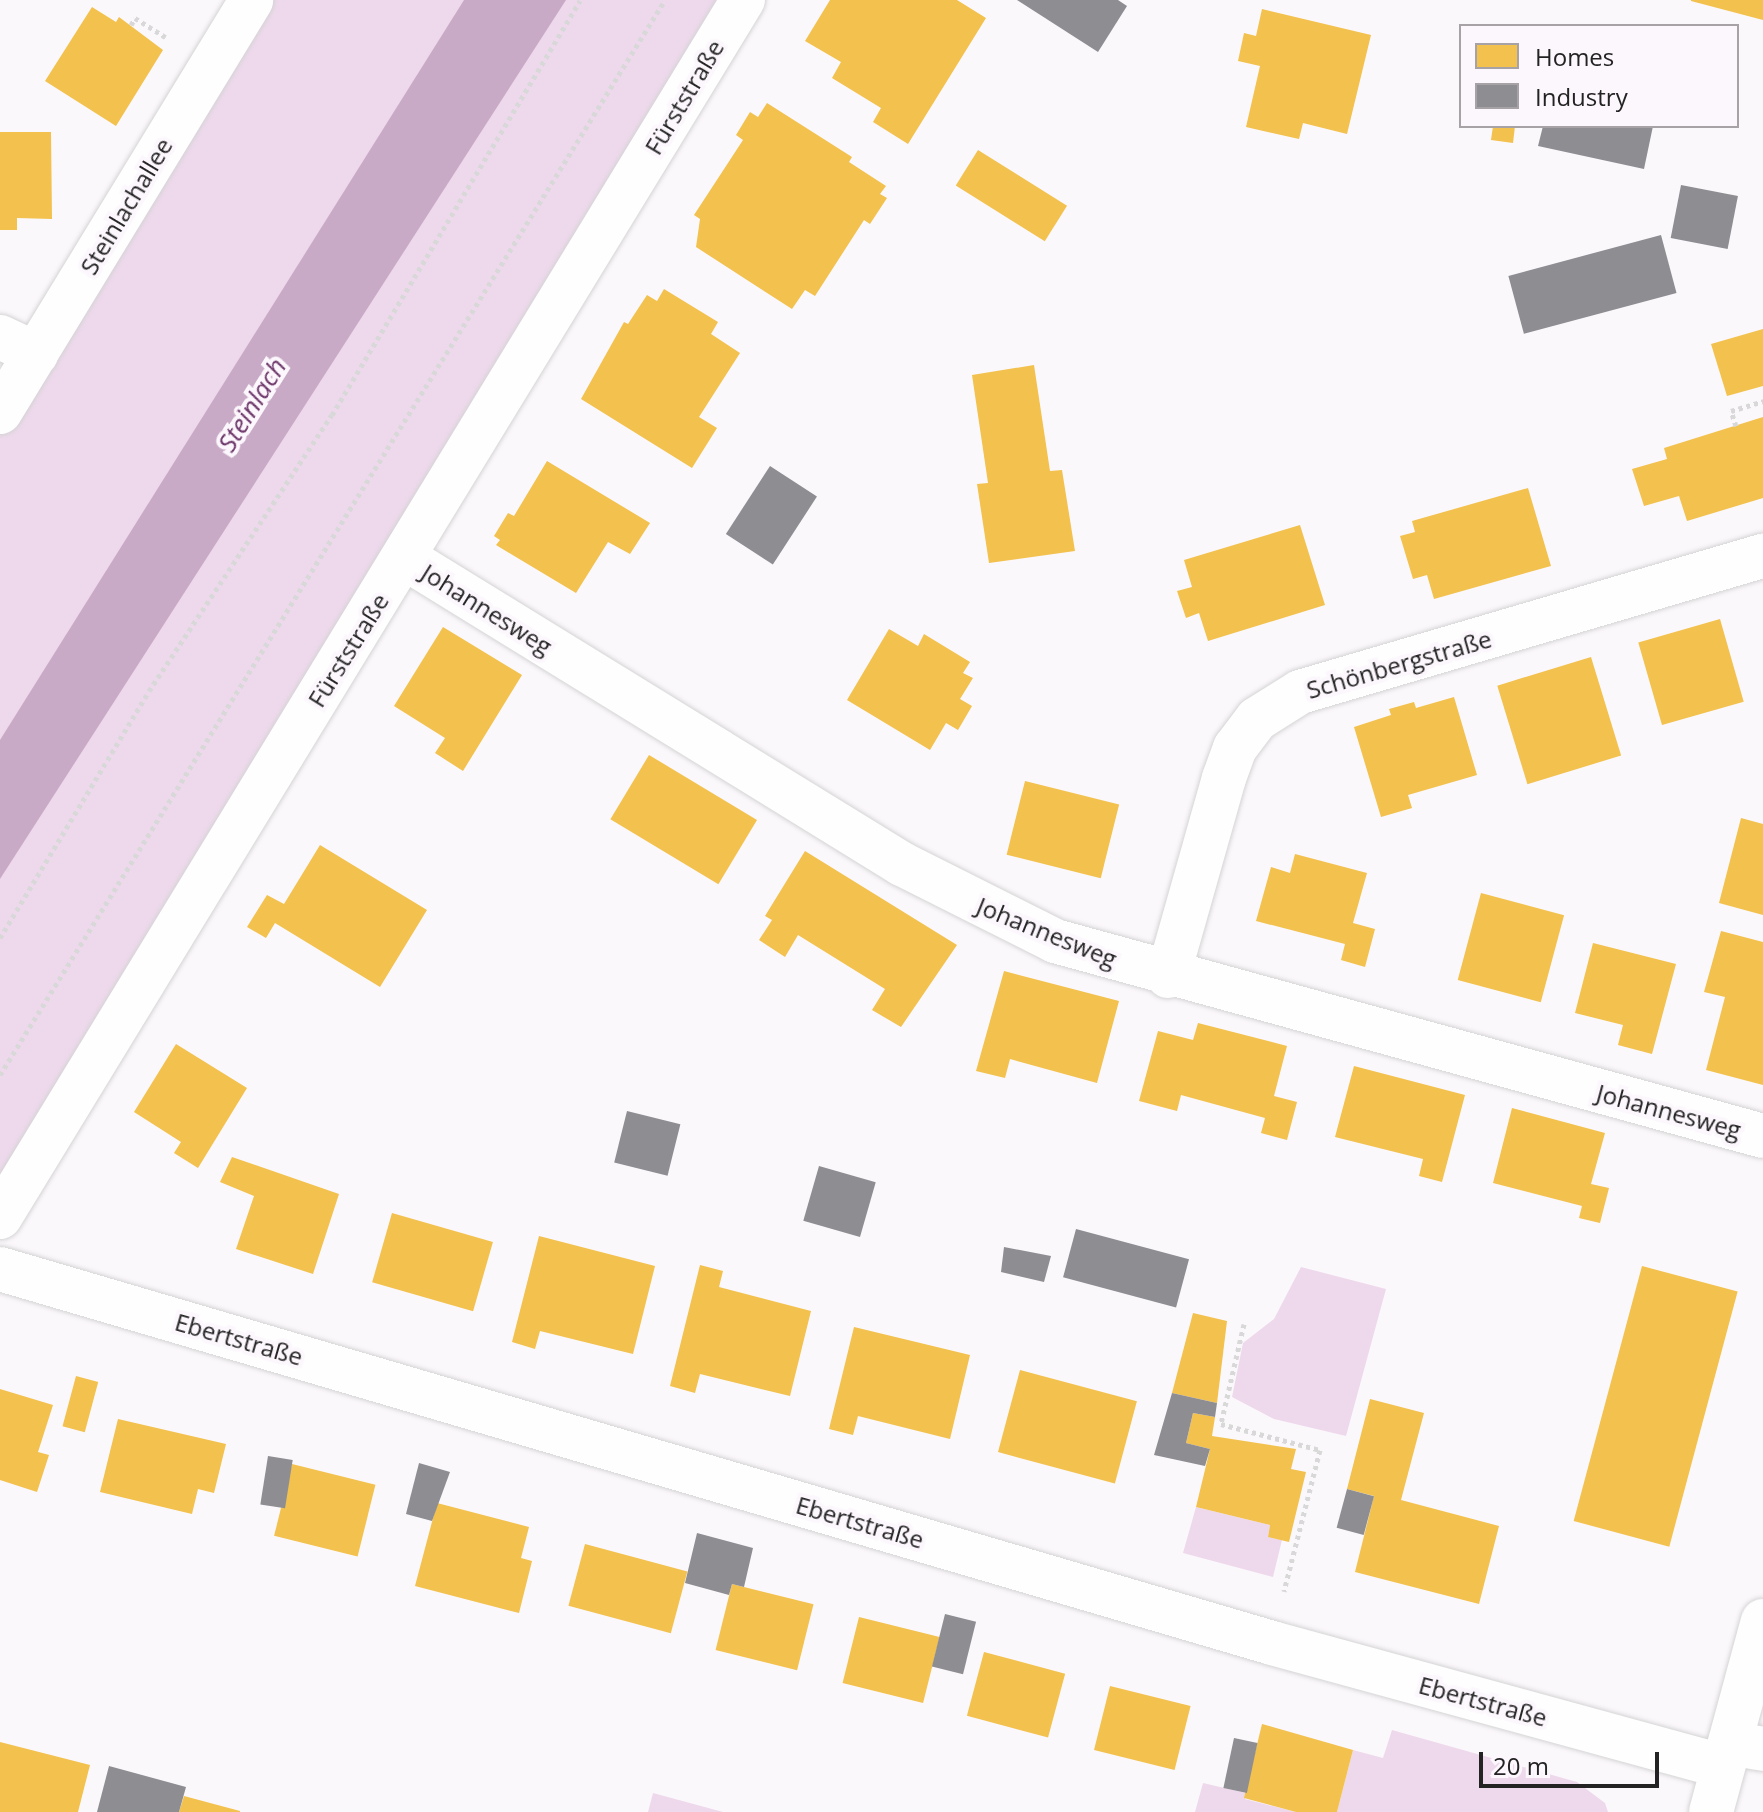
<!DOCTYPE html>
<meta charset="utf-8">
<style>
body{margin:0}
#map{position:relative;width:1763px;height:1812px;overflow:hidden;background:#fbf8fb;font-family:"Open Sans",sans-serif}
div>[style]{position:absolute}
.green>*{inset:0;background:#eed9ec}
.water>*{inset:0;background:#c9aac6}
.homes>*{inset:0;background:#f2c14e;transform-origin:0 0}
.industry>*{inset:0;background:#8d8d92;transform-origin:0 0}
.path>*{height:5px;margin-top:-2.5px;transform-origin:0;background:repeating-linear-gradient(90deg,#d8d8d8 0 4px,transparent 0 8px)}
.roads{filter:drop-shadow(0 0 2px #d5d4d5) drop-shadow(0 0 2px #d5d4d5)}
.street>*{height:44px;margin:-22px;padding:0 22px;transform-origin:22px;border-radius:22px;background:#fefefe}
.secondary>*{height:44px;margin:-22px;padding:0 22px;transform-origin:22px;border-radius:22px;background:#fefefe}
span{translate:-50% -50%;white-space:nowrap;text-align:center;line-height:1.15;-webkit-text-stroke:8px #fcf7fc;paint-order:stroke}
.street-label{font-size:24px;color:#242324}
.water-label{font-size:26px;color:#6e376b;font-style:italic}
.legend{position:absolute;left:1459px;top:24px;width:280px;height:104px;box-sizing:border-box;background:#fcf7fc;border:2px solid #a6a2a6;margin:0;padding:10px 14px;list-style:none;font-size:24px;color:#242324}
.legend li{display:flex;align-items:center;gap:16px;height:40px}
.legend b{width:40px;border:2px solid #a6a2a6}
.scale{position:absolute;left:1479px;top:1752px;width:180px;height:36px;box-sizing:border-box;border:4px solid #242324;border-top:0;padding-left:10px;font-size:24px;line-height:28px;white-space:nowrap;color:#242324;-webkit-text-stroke:6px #fcf7fc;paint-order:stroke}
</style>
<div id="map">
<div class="green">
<i style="clip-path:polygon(251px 0,742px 0,0 1179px,0 412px)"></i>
<i style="clip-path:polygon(1301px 1267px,1386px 1289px,1346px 1436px,1274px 1419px,1232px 1397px,1243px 1343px,1274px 1319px)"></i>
<i style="clip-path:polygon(1196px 1507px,1270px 1525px,1268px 1537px,1282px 1540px,1273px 1577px,1183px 1553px)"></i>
<i style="clip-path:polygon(1392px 1730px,1577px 1782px,1605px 1803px,1608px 1812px,1337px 1812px,1353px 1750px,1383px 1758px)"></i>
<i style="clip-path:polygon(1203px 1783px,1246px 1793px,1245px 1799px,1296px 1812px,1195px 1812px)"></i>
<i style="clip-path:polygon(653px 1793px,723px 1812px,648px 1812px)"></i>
</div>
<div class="water">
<i style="clip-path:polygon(464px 0,566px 0,0 879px,0 740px)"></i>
</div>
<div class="homes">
<i style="clip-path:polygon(830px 0,957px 0,986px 18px,908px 144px,873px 122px,881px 108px,832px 78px,841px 62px,805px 41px)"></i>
<i style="clip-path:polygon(1691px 0,1763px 0,1763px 20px,1691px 1px)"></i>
<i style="clip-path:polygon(92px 7px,116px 22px,119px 17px,163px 50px,116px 126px,45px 81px)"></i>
<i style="clip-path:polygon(1262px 9px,1371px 35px,1347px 134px,1303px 123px,1299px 139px,1246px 127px,1260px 66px,1238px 61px,1244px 33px,1256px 36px)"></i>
<i style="clip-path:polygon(767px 103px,852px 157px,849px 162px,886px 186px,880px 194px,887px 198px,870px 224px,864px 220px,815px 296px,805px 290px,792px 309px,696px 247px,700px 219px,694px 215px,743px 140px,736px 135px,750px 112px,758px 117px)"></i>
<i style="clip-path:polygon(1493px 126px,1515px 126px,1513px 143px,1491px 140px)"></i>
<i style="clip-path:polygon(0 132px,51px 132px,52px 219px,17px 218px,17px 230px,0 230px)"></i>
<i style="left:978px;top:150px;width:105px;height:42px;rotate:32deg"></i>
<i style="clip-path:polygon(664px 289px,718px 322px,711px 334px,740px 353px,699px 417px,717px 428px,692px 468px,581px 399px,624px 322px,628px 324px,647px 295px,657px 301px)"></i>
<i style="clip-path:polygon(1763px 329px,1763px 386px,1727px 396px,1711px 344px)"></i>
<i style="clip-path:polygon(1034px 365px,1050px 471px,1062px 470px,1075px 551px,989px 563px,977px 484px,988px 483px,972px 375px)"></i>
<i style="clip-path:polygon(1763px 417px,1763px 498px,1687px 521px,1679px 496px,1644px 506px,1632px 469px,1667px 459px,1664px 448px)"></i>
<i style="clip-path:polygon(547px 461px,650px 523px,630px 554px,608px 542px,576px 593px,496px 545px,500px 540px,494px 536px,508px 513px,514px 516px)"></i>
<i style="clip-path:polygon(1528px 488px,1551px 566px,1434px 599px,1427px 575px,1413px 579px,1400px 536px,1415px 532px,1412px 521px)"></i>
<i style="clip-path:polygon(1300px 525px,1325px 605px,1208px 641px,1199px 613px,1186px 618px,1177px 591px,1192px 587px,1184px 560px)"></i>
<i style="left:1720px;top:619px;width:86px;height:85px;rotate:74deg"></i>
<i style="clip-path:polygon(443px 627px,522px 675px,463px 771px,435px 753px,445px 738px,394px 706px)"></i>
<i style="clip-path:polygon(889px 629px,918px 646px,924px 634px,970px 662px,963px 673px,973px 678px,960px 699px,972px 706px,958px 730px,946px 723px,930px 750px,847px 700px)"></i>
<i style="left:1591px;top:657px;width:103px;height:98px;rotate:73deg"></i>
<i style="clip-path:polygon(1454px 697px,1477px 775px,1408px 795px,1412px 808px,1381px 817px,1354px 727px,1391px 715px,1389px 709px,1414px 702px,1416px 708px)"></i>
<i style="left:649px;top:755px;width:126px;height:75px;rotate:31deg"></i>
<i style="left:1025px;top:781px;width:97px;height:76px;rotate:14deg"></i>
<i style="clip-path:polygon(1741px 818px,1763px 824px,1763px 915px,1719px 903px)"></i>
<i style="clip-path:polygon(320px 845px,427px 910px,380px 987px,275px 923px,266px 938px,247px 927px,267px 895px,284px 904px)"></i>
<i style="clip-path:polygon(805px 851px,957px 945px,901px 1027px,872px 1010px,885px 989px,798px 935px,785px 957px,759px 940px,772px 920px,765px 916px)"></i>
<i style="clip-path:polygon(1295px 854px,1367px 873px,1353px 923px,1375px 929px,1365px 967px,1341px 960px,1345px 944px,1256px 921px,1271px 867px,1290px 873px)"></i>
<i style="left:1481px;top:893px;width:86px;height:90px;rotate:15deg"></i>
<i style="clip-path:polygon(1721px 931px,1763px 942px,1763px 1085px,1706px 1070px,1725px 997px,1704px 992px)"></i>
<i style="clip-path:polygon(1593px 943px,1676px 964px,1652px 1054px,1618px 1045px,1623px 1025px,1575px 1013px)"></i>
<i style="clip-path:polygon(1004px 971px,1119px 1001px,1097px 1083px,1010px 1059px,1005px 1078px,976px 1071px)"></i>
<i style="clip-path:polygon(1198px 1023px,1287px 1046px,1274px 1096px,1297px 1102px,1287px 1140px,1261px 1133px,1265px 1118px,1181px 1095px,1177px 1111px,1139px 1101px,1158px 1031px,1193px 1040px)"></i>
<i style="clip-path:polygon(176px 1044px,247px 1088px,198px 1168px,174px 1153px,181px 1142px,134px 1112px)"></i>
<i style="clip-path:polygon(1354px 1066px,1465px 1095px,1442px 1182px,1419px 1176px,1423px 1159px,1335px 1137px)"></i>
<i style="clip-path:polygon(1512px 1108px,1605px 1133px,1591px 1184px,1609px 1188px,1600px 1223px,1579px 1218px,1582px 1206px,1493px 1183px)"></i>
<i style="clip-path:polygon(232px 1157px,339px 1194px,313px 1274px,236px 1249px,254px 1196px,220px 1182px)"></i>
<i style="left:392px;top:1213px;width:105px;height:72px;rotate:16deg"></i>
<i style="clip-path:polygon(539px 1236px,655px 1266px,633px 1354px,540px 1331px,535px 1349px,512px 1342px)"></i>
<i style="clip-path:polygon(700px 1265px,723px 1271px,719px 1287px,811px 1311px,790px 1396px,700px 1374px,695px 1393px,670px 1386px)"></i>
<i style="left:1642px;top:1266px;width:99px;height:264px;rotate:15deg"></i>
<i style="clip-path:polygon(1193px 1313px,1227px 1321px,1217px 1403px,1172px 1393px)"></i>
<i style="clip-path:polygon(854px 1327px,970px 1355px,950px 1439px,858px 1416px,853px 1435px,829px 1429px)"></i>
<i style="left:1020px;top:1370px;width:121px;height:85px;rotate:15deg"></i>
<i style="left:76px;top:1376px;width:23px;height:52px;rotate:15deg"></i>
<i style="clip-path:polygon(0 1389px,53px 1405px,38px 1452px,49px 1455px,37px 1492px,0 1480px)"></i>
<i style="clip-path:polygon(1370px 1399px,1424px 1413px,1401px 1500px,1499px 1526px,1479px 1604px,1355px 1572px,1374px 1496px,1347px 1489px)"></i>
<i style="clip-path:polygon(1193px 1413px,1215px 1417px,1212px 1436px,1296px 1449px,1291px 1469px,1306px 1472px,1289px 1542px,1268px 1537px,1270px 1525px,1196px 1507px,1210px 1449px,1186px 1443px)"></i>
<i style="clip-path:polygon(118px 1419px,226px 1444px,214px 1493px,198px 1489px,192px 1514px,100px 1492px)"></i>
<i style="left:292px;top:1464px;width:86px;height:74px;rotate:14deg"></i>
<i style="clip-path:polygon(437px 1503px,529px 1527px,521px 1558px,532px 1561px,519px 1613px,415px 1586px)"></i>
<i style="left:585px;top:1544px;width:106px;height:64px;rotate:15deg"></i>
<i style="left:732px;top:1584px;width:84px;height:68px;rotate:14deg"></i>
<i style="left:859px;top:1617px;width:83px;height:68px;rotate:14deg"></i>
<i style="left:984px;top:1652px;width:84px;height:66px;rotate:15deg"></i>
<i style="left:1110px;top:1686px;width:83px;height:66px;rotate:14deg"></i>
<i style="clip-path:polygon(1262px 1724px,1353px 1750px,1337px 1812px,1296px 1812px,1244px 1798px)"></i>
<i style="clip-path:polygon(0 1742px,90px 1765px,78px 1812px,0 1812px)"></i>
<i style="clip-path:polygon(184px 1796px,240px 1811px,240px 1812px,179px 1812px)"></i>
</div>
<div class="industry">
<i style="clip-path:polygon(1017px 0,1118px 0,1127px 6px,1098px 52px)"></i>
<i style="clip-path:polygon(1543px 126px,1653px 126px,1644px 169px,1538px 146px)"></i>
<i style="left:1681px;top:185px;width:58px;height:54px;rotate:11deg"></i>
<i style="left:1661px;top:235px;width:60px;height:158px;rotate:75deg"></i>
<i style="left:770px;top:466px;width:56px;height:81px;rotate:33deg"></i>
<i style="left:627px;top:1111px;width:55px;height:53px;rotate:14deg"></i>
<i style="left:819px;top:1166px;width:59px;height:57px;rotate:16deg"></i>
<i style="left:1076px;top:1229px;width:117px;height:50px;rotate:15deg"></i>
<i style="clip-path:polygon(1004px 1247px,1051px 1256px,1044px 1282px,1001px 1272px)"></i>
<i style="clip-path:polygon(1172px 1393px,1217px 1403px,1215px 1417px,1193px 1413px,1186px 1443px,1210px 1449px,1205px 1466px,1154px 1455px)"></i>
<i style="left:268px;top:1456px;width:25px;height:49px;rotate:9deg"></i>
<i style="clip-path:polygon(419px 1463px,450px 1472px,432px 1521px,406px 1514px)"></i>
<i style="left:1347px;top:1489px;width:28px;height:40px;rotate:15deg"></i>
<i style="clip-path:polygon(697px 1533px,753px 1548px,744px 1587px,732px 1584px,729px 1595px,685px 1583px)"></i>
<i style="left:945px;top:1614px;width:32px;height:54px;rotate:14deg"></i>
<i style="left:1234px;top:1738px;width:24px;height:51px;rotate:12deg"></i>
<i style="clip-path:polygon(109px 1766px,186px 1787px,179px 1812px,97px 1812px)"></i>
</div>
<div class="path">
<i style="left:131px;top:25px;width:8px;rotate:-60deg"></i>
<i style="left:135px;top:18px;width:36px;rotate:32deg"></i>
<i style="left:1736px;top:426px;width:16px;rotate:-108deg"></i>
<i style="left:1731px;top:411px;width:34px;rotate:-17deg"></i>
<i style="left:0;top:938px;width:288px;rotate:-58.9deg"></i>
<i style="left:149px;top:691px;width:331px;rotate:-56.5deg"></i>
<i style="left:332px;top:415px;width:483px;rotate:-59.1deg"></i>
<i style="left:0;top:1075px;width:1264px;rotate:-58.26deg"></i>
<i style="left:1244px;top:1324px;width:103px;rotate:103deg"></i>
<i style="left:1221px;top:1424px;width:102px;rotate:14.7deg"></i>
<i style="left:1320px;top:1450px;width:146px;rotate:104.3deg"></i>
</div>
<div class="roads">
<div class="street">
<i style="left:0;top:337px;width:40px;rotate:25deg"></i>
<i style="left:0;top:412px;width:482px;rotate:-58.6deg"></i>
<i style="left:405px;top:558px;width:584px;rotate:31.62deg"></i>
<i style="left:902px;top:864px;width:171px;rotate:26.7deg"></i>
<i style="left:1055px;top:941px;width:734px;rotate:15.4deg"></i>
<i style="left:1168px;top:976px;width:206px;rotate:-74.2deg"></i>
<i style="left:1224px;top:778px;width:32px;rotate:-70deg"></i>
<i style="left:1235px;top:748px;width:36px;rotate:-53deg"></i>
<i style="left:1257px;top:719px;width:51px;rotate:-32.1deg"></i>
<i style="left:1300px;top:692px;width:483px;rotate:-16.4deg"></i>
<i style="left:0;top:1217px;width:1426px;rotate:-58.6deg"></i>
<i style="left:0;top:1269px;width:1326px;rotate:16.38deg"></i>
<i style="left:1272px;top:1643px;width:467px;rotate:15.3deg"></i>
<i style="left:1730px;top:1743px;width:34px;rotate:10deg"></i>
</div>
<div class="secondary">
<i style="left:1711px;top:1812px;width:198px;rotate:-74.8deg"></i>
</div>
</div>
<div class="street-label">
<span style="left:684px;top:97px;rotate:-59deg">Fürststraße</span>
<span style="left:126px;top:206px;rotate:-59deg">Steinlachallee</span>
<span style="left:487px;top:609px;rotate:32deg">Johannesweg</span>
<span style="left:348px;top:650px;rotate:-58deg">Fürststraße</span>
<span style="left:1399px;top:664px;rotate:-16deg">Schönbergstraße</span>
<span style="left:1047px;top:932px;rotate:22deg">Johannesweg</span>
<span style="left:1669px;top:1111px;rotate:15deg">Johannesweg</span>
<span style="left:239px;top:1339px;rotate:16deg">Ebertstraße</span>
<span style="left:860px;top:1522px;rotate:16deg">Ebertstraße</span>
<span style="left:1483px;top:1701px;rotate:15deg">Ebertstraße</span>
</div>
<div class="water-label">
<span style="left:252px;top:405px;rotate:-58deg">Steinlach</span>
</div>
<ul class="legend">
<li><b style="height:22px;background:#f2c14e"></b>Homes</li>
<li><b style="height:22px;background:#8d8d92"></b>Industry</li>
</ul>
<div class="scale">20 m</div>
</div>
